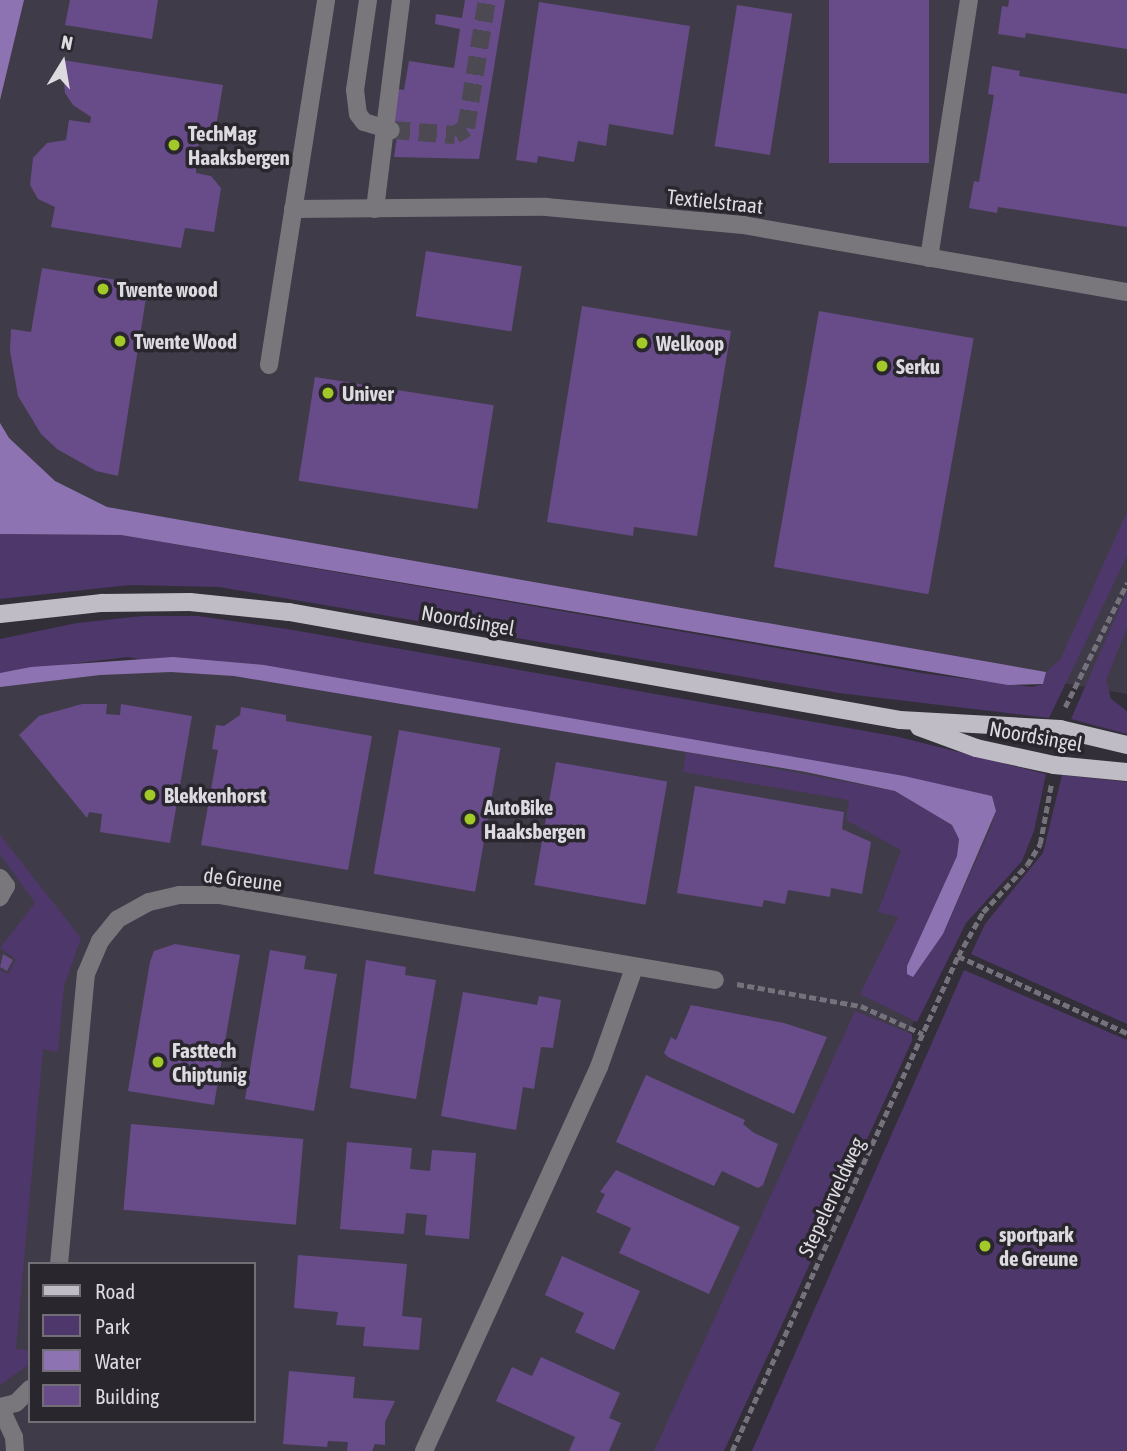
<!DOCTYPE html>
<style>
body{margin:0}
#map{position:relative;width:1127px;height:1451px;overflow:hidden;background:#332f39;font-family:"Asap Condensed",sans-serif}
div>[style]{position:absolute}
.built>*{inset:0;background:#403b48}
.green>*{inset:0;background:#4e376a}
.water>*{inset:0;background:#8e73b3}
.building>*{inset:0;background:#674c89;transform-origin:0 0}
.minor-tunnel>*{height:18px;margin-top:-9px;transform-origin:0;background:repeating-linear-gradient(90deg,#4c4952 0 18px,transparent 0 27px)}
.path>*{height:4.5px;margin-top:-2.25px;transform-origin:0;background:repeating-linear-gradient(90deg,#76727b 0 7px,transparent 0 10.5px)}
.minor>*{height:18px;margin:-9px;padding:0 9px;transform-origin:9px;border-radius:9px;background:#79777c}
.major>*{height:18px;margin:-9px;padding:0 9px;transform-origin:9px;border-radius:9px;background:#c0bcc6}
.dots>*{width:19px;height:19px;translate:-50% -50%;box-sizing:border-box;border:4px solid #29262e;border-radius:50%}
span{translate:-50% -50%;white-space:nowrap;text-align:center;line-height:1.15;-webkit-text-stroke:7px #29262e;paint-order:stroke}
.poi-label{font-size:21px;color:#dddae0;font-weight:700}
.left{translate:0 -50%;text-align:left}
.street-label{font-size:21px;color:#dddae0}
.legend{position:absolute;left:28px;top:1262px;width:228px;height:161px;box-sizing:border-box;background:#29262e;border:2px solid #716e75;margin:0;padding:9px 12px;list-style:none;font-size:21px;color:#dddae0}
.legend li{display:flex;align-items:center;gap:14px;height:35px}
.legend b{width:35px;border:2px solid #716e75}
.north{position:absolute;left:28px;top:28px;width:70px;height:70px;-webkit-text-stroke:5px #29262e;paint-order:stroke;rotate:11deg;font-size:19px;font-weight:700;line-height:28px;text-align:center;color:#dddae0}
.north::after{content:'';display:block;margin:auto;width:24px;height:32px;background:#dddae0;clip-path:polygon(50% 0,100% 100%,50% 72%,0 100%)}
</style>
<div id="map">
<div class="built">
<i style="clip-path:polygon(0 0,1127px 0,1127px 694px,0 500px)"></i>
<i style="clip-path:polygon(evenodd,98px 666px,325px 679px,1016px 808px,708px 1451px,0 1451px,0 681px,98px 666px,30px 1264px,254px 1264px,254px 1421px,30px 1421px,30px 1264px)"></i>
</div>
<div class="green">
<i style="clip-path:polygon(1127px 512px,1127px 556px,1049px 718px,839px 693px,219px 587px,130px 585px,0 599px,0 534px,121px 535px,928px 674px,1032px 687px,1043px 684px,1046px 672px,1060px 660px)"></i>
<i style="clip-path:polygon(1127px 591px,1127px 628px,1106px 680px,1111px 699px,1127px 711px,1127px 734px,1071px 719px)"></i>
<i style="clip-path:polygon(143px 616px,198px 616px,293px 630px,899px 737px,1046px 774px,1034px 831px,1022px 861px,966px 923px,917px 1022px,860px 994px,898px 917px,878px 912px,901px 850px,846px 820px,849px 800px,683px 772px,686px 752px,895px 791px,952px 825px,959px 839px,957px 856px,907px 966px,913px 977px,943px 934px,990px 830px,996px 811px,992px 796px,127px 657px,0 673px,0 639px,77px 623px)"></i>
<i style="clip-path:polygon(1062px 775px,1127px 782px,1127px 1024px,971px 954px,985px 924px,1043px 853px)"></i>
<i style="clip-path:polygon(0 835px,81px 938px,64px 986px,58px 1052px,43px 1049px,16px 1349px,30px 1350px,30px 1364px,0 1385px,0 970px,8px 974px,16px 959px,0 948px,35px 903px,0 854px)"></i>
<i style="clip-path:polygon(964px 970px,1127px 1040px,1127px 1451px,752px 1451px)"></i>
<i style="clip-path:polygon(855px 1011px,912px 1034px,912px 1041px,724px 1451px,654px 1451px)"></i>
</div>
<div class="water">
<i style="clip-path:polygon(0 0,24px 0,0 100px)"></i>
<i style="clip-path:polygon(0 423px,9px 438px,55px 481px,107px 507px,1046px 672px,1043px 684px,1008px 685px,121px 535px,0 534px)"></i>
<i style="clip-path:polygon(173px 657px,264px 665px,904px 776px,992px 796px,996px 811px,943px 934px,913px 977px,907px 974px,907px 966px,957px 856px,959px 839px,952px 825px,895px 791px,806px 772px,234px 676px,171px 672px,100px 675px,0 687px,0 673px,31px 667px)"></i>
</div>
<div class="building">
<i style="clip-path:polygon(70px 0,158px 0,152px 39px,65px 25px)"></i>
<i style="clip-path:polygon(465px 0,505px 0,479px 159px,394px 157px,398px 130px,392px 130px,398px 89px,404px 90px,409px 61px,454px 68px,460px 29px,435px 24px,436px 14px,462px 18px)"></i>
<i style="left:829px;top:0;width:100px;height:163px"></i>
<i style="clip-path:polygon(1009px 0,1127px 0,1127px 49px,1026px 33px,1025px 38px,998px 34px,1002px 6px,1008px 7px)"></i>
<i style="clip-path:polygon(539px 2px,690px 26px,673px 135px,609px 124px,606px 146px,578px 141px,574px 162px,538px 156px,537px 163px,516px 160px)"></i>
<i style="left:737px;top:5px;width:56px;height:143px;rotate:9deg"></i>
<i style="clip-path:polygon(62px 60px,223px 85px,213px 144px,199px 142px,196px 162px,196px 173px,211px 176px,221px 188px,214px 232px,185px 228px,181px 248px,51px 227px,55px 207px,38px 199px,30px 185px,33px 158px,47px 143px,66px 140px,69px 120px,90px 123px,91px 117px,73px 105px,65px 93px)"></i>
<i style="clip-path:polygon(992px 66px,1020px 71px,1019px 76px,1127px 94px,1127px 227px,998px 207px,997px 213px,969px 208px,974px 181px,979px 182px,994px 95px,988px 94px)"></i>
<i style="left:426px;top:251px;width:97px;height:66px;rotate:9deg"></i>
<i style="clip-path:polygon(42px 268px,148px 285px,118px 476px,96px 471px,57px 449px,41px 434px,18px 396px,10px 351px,11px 329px,31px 332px)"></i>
<i style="clip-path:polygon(582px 306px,731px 331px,697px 536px,634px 527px,633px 536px,547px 522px)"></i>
<i style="left:819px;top:311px;width:157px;height:260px;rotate:10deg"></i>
<i style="left:315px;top:377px;width:181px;height:105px;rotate:9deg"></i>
<i style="clip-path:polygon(82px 704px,107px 704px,106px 714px,120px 715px,121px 704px,192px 716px,170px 843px,100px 832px,102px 814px,89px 812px,87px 818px,19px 735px,39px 716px)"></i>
<i style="clip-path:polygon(241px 707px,286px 715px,286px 721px,372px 736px,348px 870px,201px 845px,218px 750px,212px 749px,216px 725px,224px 726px,240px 715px)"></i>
<i style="left:399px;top:730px;width:103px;height:146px;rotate:10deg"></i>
<i style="left:556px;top:762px;width:113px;height:125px;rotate:10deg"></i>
<i style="clip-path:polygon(695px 786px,844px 812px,842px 829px,871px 842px,862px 894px,831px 888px,830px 897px,788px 890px,785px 904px,764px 900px,762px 907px,677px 893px)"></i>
<i style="clip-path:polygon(175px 944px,240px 955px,214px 1105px,128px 1091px,150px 962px,154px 951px)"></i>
<i style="clip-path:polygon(270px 950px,306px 956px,304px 969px,337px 974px,314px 1111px,245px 1099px)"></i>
<i style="clip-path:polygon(3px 954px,13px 960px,7px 971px,0 967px)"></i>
<i style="clip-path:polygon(366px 960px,406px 967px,405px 975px,436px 980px,416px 1099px,350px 1088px)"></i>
<i style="clip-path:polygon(463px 992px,537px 1005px,539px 996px,561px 1000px,553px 1048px,541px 1047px,534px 1089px,523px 1087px,516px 1130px,441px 1116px)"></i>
<i style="clip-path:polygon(691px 1005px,784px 1023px,827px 1037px,794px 1114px,668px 1057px,664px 1053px,671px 1037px,676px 1040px)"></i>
<i style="clip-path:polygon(646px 1075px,745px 1120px,743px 1124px,754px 1133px,778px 1144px,763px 1185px,758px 1188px,722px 1171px,714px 1186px,616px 1142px)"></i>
<i style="left:131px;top:1124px;width:173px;height:86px;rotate:5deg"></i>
<i style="clip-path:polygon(347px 1142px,412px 1148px,410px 1169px,430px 1171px,432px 1150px,476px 1153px,469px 1239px,425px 1235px,427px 1215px,406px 1213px,404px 1234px,340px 1229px)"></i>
<i style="clip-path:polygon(616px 1170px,740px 1227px,709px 1294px,619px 1253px,631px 1228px,596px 1212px,605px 1194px,600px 1192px)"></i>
<i style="clip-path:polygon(298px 1255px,407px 1264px,402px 1316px,422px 1318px,419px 1350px,363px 1346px,365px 1327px,336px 1325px,338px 1312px,294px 1308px)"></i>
<i style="clip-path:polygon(562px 1256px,640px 1291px,614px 1350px,575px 1332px,584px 1313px,545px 1295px)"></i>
<i style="clip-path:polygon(541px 1357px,620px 1393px,609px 1418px,621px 1423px,609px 1451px,569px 1451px,575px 1437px,496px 1401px,512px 1367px,532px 1376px)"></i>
<i style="clip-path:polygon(289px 1371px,355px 1377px,353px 1398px,395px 1401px,385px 1422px,385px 1445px,375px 1444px,372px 1451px,347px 1451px,348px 1442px,328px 1441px,327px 1447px,283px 1444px)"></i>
</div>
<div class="minor-tunnel">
<i style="left:392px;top:130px;width:63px;rotate:4.5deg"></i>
<i style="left:455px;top:135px;width:13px;rotate:-32deg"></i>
<i style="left:466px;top:128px;width:130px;rotate:-80.7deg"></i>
</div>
<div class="path">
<i style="left:1065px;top:707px;width:139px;rotate:-63.4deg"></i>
<i style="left:958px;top:956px;width:186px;rotate:24.5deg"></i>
<i style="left:737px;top:984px;width:126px;rotate:10.1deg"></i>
<i style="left:861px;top:1006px;width:68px;rotate:24.3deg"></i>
<i style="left:732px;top:1451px;width:544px;rotate:-65.46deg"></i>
<i style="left:958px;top:956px;width:51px;rotate:-60.4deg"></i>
<i style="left:983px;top:912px;width:64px;rotate:-46.9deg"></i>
<i style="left:1027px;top:865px;width:25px;rotate:-58deg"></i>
<i style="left:1040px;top:844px;width:60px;rotate:-79.4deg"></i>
</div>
<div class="minor">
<i style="left:368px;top:0;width:91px;rotate:98.2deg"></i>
<i style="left:355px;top:90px;width:24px;rotate:83deg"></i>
<i style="left:358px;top:114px;width:10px;rotate:53deg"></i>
<i style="left:364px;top:122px;width:28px;rotate:17deg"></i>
<i style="left:293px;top:209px;width:253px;rotate:-0.5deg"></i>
<i style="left:546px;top:207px;width:198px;rotate:5.2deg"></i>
<i style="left:743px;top:225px;width:390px;rotate:9.9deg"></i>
<i style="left:375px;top:209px;width:211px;rotate:-82.9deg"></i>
<i style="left:929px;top:258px;width:261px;rotate:-81.2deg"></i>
<i style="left:269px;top:365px;width:369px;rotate:-81.1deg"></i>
<i style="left:0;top:878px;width:10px;rotate:53deg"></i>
<i style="left:6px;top:886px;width:13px;rotate:119deg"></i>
<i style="left:59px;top:1264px;width:291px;rotate:-84.7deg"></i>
<i style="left:86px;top:974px;width:36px;rotate:-67deg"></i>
<i style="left:100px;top:941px;width:28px;rotate:-51deg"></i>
<i style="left:118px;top:919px;width:35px;rotate:-29deg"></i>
<i style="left:149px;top:902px;width:31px;rotate:-13deg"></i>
<i style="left:179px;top:895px;width:40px"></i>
<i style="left:219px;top:895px;width:503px;rotate:9.72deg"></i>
<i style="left:15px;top:1451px;width:14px;rotate:-94deg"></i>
<i style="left:14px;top:1437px;width:33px;rotate:-115deg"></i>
<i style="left:0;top:1407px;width:16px;rotate:-14deg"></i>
<i style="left:16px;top:1403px;width:20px;rotate:-45deg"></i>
<i style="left:424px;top:1451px;width:422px;rotate:-65.5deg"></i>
<i style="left:599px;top:1067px;width:105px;rotate:-70.5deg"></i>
</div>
<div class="major">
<i style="left:0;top:614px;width:103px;rotate:-6.2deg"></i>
<i style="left:102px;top:603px;width:88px;rotate:-0.7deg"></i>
<i style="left:190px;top:602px;width:100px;rotate:5.8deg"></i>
<i style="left:289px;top:612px;width:620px;rotate:10.02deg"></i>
<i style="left:900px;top:720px;width:160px;rotate:3.2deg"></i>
<i style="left:1060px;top:729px;width:69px;rotate:13.4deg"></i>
<i style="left:919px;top:727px;width:61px;rotate:20.2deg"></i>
<i style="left:976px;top:748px;width:80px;rotate:12.3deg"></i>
<i style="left:1054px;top:765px;width:73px;rotate:5.5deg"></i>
</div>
<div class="dots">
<i style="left:174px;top:145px;background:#a2c928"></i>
<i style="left:103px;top:289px;background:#a2c928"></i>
<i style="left:120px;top:341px;background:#a2c928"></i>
<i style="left:642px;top:343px;background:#a2c928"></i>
<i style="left:882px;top:366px;background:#a2c928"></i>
<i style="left:328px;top:393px;background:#a2c928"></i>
<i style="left:150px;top:795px;background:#a2c928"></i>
<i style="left:470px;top:819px;background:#a2c928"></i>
<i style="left:158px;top:1062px;background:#a2c928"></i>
<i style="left:985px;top:1246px;background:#a2c928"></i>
</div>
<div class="poi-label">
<span class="left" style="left:188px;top:145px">TechMag<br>Haaksbergen</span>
<span class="left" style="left:117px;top:289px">Twente wood</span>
<span class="left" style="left:134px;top:341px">Twente Wood</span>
<span class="left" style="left:656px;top:343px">Welkoop</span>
<span class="left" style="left:896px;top:366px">Serku</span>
<span class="left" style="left:342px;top:393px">Univer</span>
<span class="left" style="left:164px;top:795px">Blekkenhorst</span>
<span class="left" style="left:484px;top:819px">AutoBike<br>Haaksbergen</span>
<span class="left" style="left:172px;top:1062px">Fasttech<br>Chiptunig</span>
<span class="left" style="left:999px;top:1246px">sportpark<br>de Greune</span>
</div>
<div class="street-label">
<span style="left:715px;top:201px;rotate:6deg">Textielstraat</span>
<span style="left:468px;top:620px;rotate:10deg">Noordsingel</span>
<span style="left:1036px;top:736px;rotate:10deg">Noordsingel</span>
<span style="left:243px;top:879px;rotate:7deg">de Greune</span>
<span style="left:831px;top:1197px;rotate:-65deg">Stepelerveldweg</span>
</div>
<ul class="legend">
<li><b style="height:9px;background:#c0bcc6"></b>Road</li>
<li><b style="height:19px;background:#4e376a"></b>Park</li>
<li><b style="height:19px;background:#8e73b3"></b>Water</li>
<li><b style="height:19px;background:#674c89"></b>Building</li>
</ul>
<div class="north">N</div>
</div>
